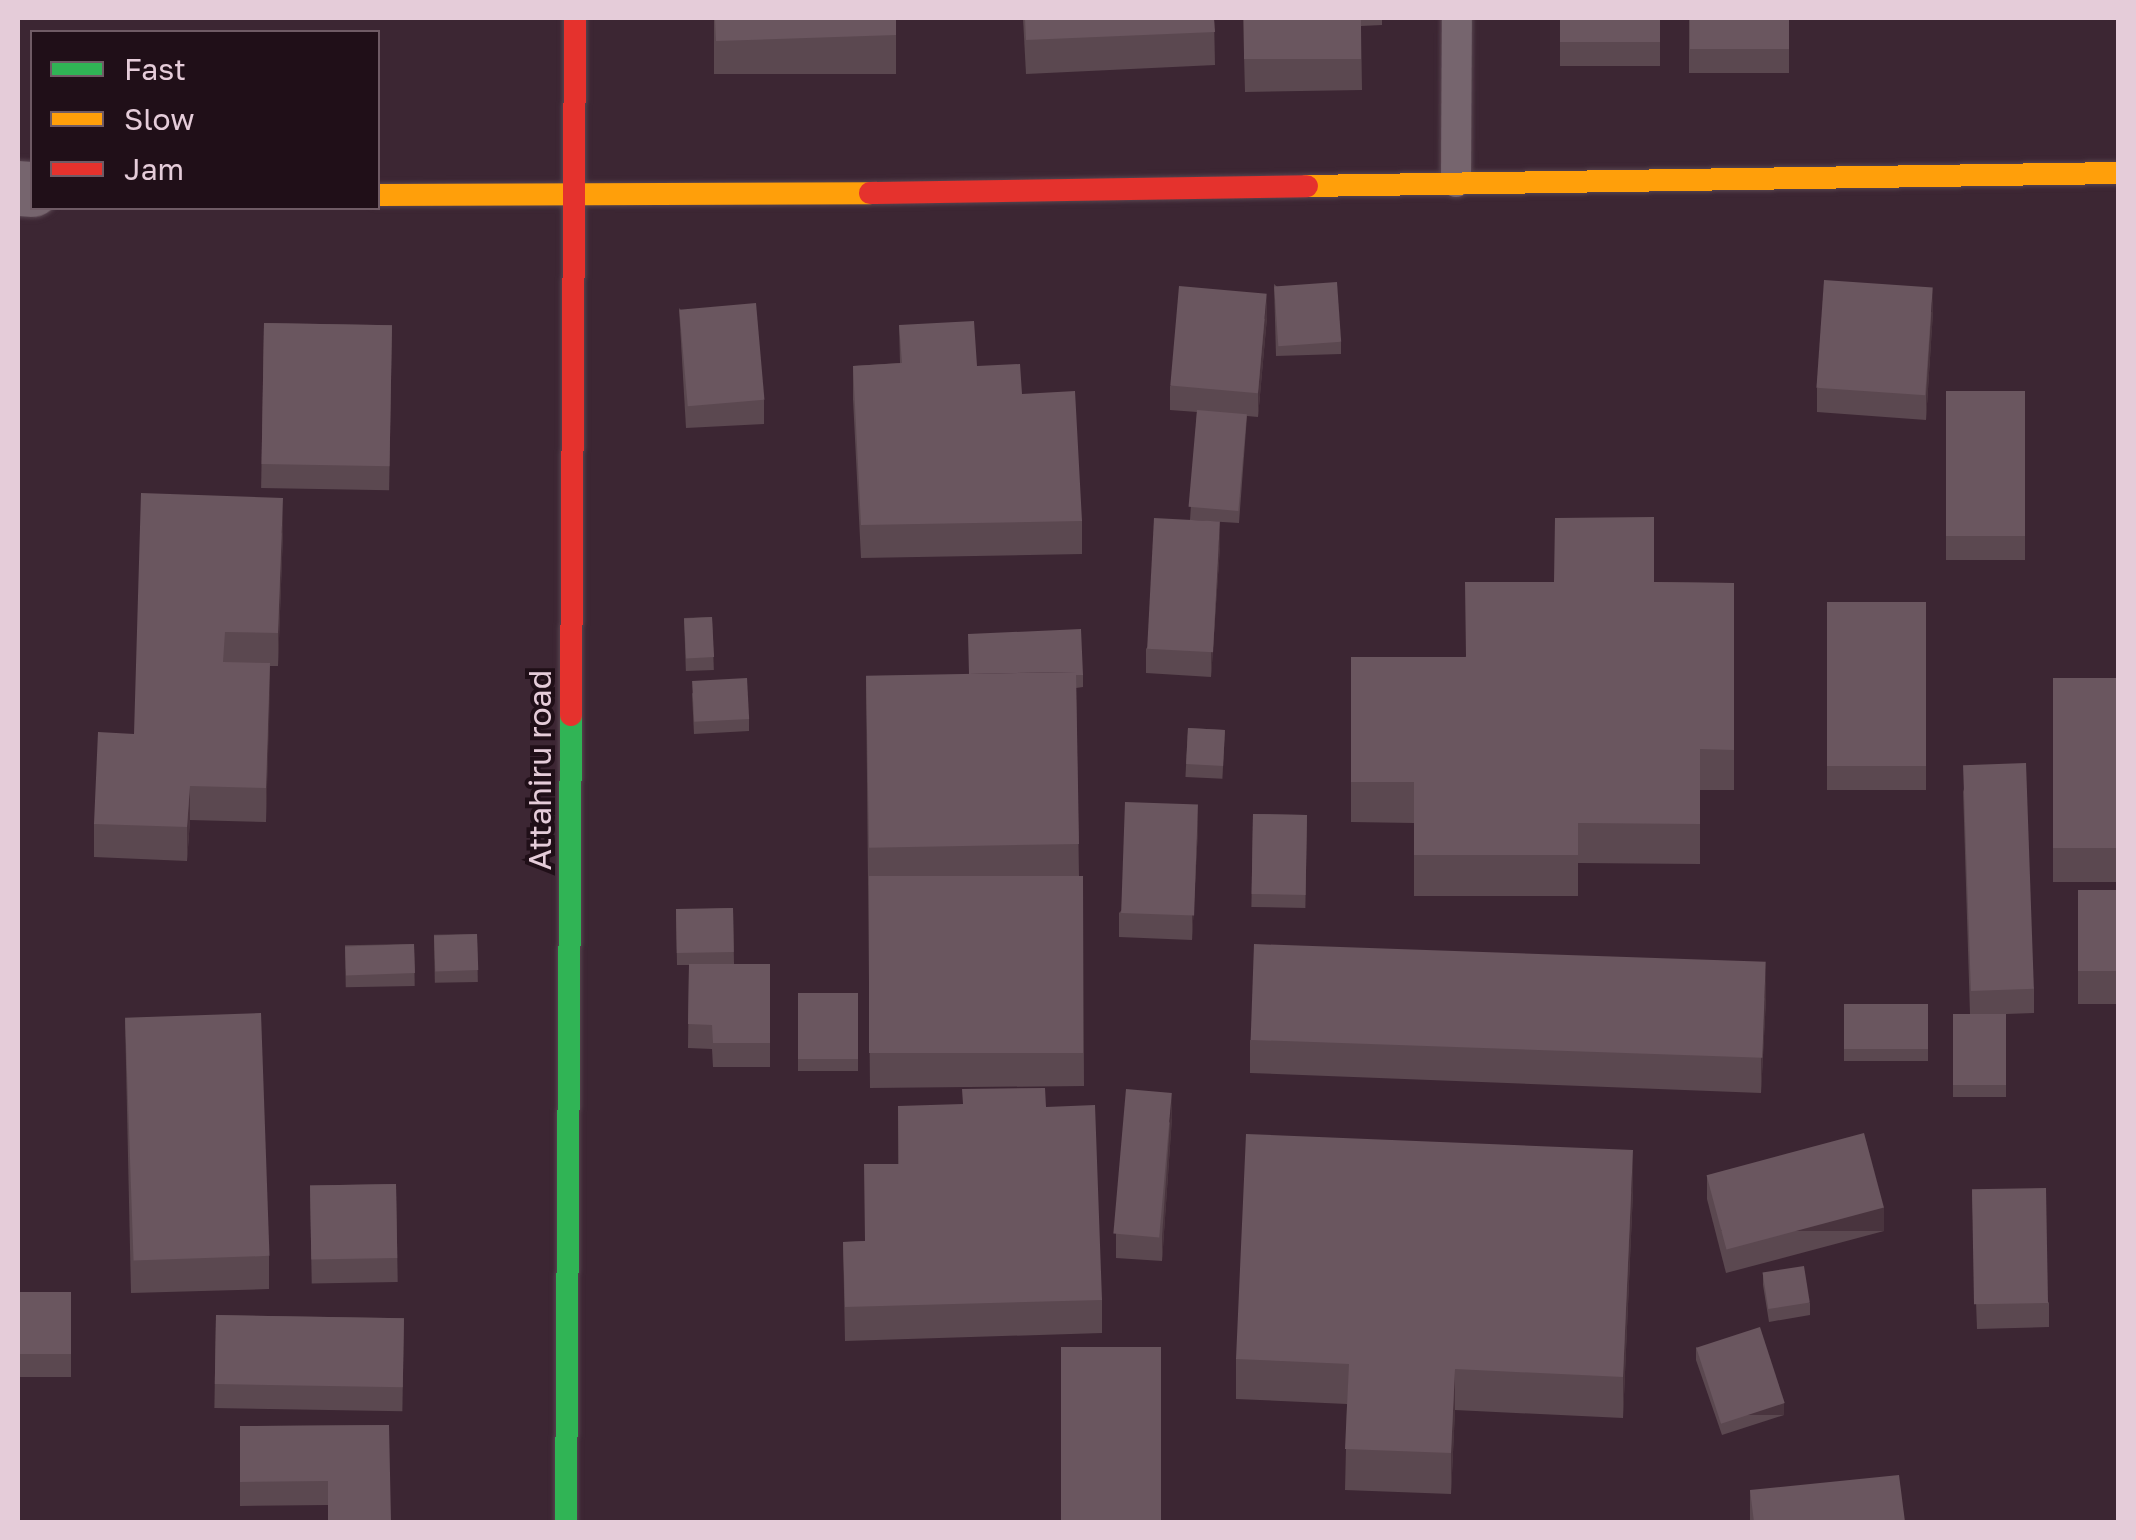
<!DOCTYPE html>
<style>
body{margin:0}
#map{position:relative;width:2136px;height:1540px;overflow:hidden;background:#3c2633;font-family:"Golos Text",sans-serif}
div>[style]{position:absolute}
.roads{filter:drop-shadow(0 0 2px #584550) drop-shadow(0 0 2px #584550)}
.lane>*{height:30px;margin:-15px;padding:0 15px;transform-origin:15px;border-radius:15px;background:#76656e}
.street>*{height:55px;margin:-27.5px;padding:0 27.5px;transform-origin:27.5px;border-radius:27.5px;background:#76656e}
.fast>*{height:22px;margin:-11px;padding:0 11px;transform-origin:11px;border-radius:11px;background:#30b455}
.slow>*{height:22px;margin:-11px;padding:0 11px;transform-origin:11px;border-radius:11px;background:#ff9f0a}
.jam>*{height:22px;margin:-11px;padding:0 11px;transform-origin:11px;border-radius:11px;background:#e5322d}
.wall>*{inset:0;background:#5b4850;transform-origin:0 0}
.shaded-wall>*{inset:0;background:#49343e;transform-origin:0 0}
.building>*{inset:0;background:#6a565f;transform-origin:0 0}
span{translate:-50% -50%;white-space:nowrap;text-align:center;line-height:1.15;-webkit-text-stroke:8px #200f18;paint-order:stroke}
.street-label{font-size:32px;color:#e5ccd9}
.frame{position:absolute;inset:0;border:20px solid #e5ccd9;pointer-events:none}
.legend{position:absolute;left:30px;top:30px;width:350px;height:180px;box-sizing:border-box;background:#200f18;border:2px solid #6f5b65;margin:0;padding:12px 18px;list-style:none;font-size:30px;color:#e5ccd9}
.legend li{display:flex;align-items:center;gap:20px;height:50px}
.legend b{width:50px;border:2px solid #6f5b65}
</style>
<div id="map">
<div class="roads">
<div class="lane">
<i style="left:1456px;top:182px;width:164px;rotate:-89.7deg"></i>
</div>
<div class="street">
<i style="left:18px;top:188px;width:14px;rotate:4deg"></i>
</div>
<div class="fast">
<i style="left:566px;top:1522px;width:807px;rotate:-89.65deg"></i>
</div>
<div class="slow">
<i style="left:1307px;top:186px;width:811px;rotate:-0.92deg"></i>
<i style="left:378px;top:195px;width:492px;rotate:-0.2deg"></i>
</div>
<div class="jam">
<i style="left:870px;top:193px;width:437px;rotate:-0.9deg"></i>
<i style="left:571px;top:715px;width:697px;rotate:-89.67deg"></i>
</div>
</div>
<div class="wall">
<i style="left:714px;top:18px;width:182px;height:56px"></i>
<i style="clip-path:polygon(1023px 18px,1214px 18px,1215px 65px,1026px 74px)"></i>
<i style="clip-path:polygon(1243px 18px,1382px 18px,1382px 25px,1361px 26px,1362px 90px,1245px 92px)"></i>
<i style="left:1560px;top:18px;width:100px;height:48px"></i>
<i style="left:1689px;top:18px;width:100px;height:55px"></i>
<i style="clip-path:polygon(1274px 284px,1341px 342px,1341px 354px,1276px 356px)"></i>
<i style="clip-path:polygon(679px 308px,764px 400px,764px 424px,686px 428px)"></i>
<i style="clip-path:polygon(1933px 311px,1926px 420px,1817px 412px,1817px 388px)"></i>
<i style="clip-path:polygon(1267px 317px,1258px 417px,1247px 416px,1239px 523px,1190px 520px,1197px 412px,1170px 410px,1170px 386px)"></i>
<i style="left:264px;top:323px;width:128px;height:165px;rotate:1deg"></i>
<i style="clip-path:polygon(899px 325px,977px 366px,1022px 394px,1082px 521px,1082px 554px,861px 558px,853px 399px,853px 366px,900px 363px)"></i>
<i style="left:1946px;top:391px;width:79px;height:169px"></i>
<i style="clip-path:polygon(283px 531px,278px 666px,270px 666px,266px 822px,190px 820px,187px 861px,94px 857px,94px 824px,134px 734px)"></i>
<i style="clip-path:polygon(1220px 546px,1211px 677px,1146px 673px,1146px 649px)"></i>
<i style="clip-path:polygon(1654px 582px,1734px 583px,1734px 790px,1700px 790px,1700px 864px,1578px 863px,1578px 896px,1414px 896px,1414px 823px,1351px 822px,1351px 657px,1465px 657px)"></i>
<i style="left:1827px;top:602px;width:99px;height:188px"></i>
<i style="left:712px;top:617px;width:53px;height:28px;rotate:88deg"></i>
<i style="clip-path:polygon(1083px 675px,1083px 687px,1076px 688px,1079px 876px,1083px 876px,1084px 1086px,870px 1088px,866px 676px)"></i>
<i style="left:2053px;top:678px;width:65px;height:204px"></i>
<i style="clip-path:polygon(692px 693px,749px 719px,749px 731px,694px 734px)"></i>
<i style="left:1188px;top:728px;width:37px;height:49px;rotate:3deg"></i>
<i style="clip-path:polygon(1963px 789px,2034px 989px,2034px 1013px,2006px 1014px,2006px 1097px,1953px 1097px,1953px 1014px,1970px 1014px)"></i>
<i style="left:1253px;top:814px;width:54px;height:93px;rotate:1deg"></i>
<i style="clip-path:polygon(1198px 829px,1192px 940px,1119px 937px,1119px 913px)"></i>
<i style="left:2078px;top:890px;width:40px;height:114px"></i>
<i style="clip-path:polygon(733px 908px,734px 964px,770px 964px,770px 1067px,713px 1067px,712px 1049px,688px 1048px,689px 965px,677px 965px,676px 910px)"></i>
<i style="left:477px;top:934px;width:48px;height:43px;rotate:89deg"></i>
<i style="left:414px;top:944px;width:42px;height:69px;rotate:89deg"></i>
<i style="left:798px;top:993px;width:60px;height:78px"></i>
<i style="clip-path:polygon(1766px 998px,1761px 1093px,1250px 1073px,1250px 1040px)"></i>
<i style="left:1844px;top:1004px;width:84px;height:57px"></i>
<i style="clip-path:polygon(125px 1018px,269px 1256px,269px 1289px,131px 1293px)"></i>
<i style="clip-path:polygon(898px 1106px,1046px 1107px,1102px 1300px,1102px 1333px,845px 1341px,843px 1242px,865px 1241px,898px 1164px)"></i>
<i style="clip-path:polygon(1172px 1117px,1162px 1261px,1116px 1258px,1116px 1234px)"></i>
<i style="clip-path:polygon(1707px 1175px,1884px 1231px,1726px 1273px,1707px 1199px)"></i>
<i style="left:396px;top:1184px;width:98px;height:86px;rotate:89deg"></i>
<i style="clip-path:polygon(1972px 1190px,2049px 1303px,2049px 1327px,1977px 1329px)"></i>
<i style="clip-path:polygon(1633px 1191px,1623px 1418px,1455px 1410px,1451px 1494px,1345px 1490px,1347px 1404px,1236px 1399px,1236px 1359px)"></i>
<i style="clip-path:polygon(1763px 1273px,1810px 1303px,1810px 1315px,1769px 1322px,1763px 1285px)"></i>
<i style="left:18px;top:1292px;width:53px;height:85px"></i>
<i style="left:216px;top:1315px;width:188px;height:93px;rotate:1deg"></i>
<i style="clip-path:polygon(1696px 1347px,1784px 1415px,1722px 1435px,1696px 1360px)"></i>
<i style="clip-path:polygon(389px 1425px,328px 1505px,240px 1506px,240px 1426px)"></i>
<i style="clip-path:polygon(1750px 1490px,1905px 1522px,1750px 1522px)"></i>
</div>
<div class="shaded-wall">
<i style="clip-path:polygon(1933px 287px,1933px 311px,1926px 420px,1926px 396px)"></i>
<i style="clip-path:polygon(1267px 293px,1267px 317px,1258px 417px,1258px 393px)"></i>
<i style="clip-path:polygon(283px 498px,283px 531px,278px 666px,278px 633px)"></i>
<i style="clip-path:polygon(1220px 522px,1220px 546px,1211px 677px,1211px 653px)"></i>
<i style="clip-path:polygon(270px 663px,270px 696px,266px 822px,266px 788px)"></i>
<i style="clip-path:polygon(190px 786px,190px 820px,187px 861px,187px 827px)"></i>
<i style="clip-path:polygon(1198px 805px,1198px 829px,1192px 940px,1192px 916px)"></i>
<i style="clip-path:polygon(1766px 964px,1766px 998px,1761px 1093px,1761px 1060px)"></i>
<i style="clip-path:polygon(1172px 1093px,1172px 1117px,1162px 1261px,1162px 1237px)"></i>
<i style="clip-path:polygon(1633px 1150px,1633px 1191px,1623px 1418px,1623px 1377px)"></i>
<i style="left:1884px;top:1207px;width:24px;height:163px;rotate:90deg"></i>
<i style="clip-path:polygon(1455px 1369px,1455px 1410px,1451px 1494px,1451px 1453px)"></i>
<i style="left:1784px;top:1403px;width:12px;height:65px;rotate:90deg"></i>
</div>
<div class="building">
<i style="clip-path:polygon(715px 18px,896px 18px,896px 35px,716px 41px)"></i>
<i style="clip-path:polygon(1025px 18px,1214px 18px,1215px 32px,1026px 40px)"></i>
<i style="left:1244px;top:18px;width:117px;height:41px"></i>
<i style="left:1560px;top:18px;width:100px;height:24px"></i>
<i style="left:1690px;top:18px;width:99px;height:31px"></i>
<i style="left:1824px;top:280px;width:109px;height:108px;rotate:4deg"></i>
<i style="left:1337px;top:282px;width:60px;height:63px;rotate:86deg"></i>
<i style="left:1179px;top:286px;width:88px;height:100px;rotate:5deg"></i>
<i style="left:756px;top:303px;width:97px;height:77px;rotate:85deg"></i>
<i style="clip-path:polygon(974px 321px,977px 366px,1020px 364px,1022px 394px,1075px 391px,1082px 521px,861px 525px,853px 366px,902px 363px,899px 325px)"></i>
<i style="left:264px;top:323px;width:128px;height:141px;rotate:1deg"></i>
<i style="left:1946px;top:391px;width:79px;height:145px"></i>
<i style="left:1197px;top:410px;width:50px;height:97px;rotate:5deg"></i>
<i style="clip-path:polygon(141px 493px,283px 498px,278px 633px,225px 632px,223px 662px,270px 663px,266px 788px,190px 786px,187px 827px,94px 824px,98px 732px,134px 734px)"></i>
<i style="clip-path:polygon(1654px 517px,1654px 582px,1734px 583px,1734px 750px,1700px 749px,1700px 824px,1578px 823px,1578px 855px,1414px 855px,1414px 782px,1351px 782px,1351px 657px,1466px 657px,1465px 582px,1554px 582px,1555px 518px)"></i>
<i style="left:1154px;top:518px;width:66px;height:131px;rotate:3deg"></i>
<i style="left:1827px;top:602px;width:99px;height:164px"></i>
<i style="left:712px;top:617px;width:40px;height:28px;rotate:87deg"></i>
<i style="clip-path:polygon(1081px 629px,1083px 675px,1076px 675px,1076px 672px,969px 674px,968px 634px)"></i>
<i style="left:1076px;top:672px;width:172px;height:210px;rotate:89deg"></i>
<i style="left:747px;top:678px;width:41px;height:55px;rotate:87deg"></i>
<i style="left:2053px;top:678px;width:65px;height:170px"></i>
<i style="left:1188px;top:728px;width:37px;height:36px;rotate:3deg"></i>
<i style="left:2026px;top:763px;width:226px;height:63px;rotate:88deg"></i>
<i style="left:1125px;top:802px;width:73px;height:111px;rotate:2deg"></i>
<i style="left:1253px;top:814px;width:54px;height:80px;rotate:1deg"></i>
<i style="left:1083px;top:876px;width:177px;height:214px;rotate:90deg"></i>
<i style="left:2078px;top:890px;width:40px;height:81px"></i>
<i style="left:733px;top:908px;width:44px;height:57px;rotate:89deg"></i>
<i style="left:477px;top:934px;width:36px;height:43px;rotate:88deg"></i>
<i style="left:414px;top:944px;width:29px;height:69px;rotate:88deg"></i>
<i style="left:1254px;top:944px;width:512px;height:96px;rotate:2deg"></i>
<i style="clip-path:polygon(689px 964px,770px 964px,770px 1043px,713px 1043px,712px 1025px,688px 1024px)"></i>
<i style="left:798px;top:993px;width:60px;height:66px"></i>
<i style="left:1844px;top:1004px;width:84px;height:45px"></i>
<i style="left:261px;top:1013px;width:243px;height:136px;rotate:88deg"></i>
<i style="left:1953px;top:1014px;width:53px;height:71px"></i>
<i style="clip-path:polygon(1045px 1088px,1046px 1107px,1095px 1105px,1102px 1300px,845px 1307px,843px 1242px,865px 1241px,864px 1164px,899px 1164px,898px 1106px,963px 1104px,962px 1089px)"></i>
<i style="left:1126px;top:1089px;width:46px;height:145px;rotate:5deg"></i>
<i style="left:1864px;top:1133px;width:77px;height:163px;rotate:75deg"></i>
<i style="clip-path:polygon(1246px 1134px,1633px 1150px,1623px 1377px,1455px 1369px,1451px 1453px,1345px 1449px,1349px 1364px,1236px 1359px)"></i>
<i style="left:396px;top:1184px;width:74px;height:86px;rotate:89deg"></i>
<i style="left:2046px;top:1188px;width:115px;height:74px;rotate:89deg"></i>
<i style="left:1804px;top:1266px;width:37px;height:42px;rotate:81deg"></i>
<i style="left:18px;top:1292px;width:53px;height:62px"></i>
<i style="left:216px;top:1315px;width:188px;height:69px;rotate:1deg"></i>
<i style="left:1760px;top:1327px;width:80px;height:67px;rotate:72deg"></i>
<i style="left:1061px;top:1347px;width:100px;height:175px"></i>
<i style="clip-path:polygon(389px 1425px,391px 1522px,328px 1522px,328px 1481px,240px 1482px,240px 1426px)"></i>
<i style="clip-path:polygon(1899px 1475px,1905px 1522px,1754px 1522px,1750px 1490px)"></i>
</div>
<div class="street-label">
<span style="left:539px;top:770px;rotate:-90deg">Attahiru road</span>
</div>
<div class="frame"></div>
<ul class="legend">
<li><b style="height:12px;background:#30b455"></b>Fast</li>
<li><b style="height:12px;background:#ff9f0a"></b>Slow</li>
<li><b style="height:12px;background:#e5322d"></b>Jam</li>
</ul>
</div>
